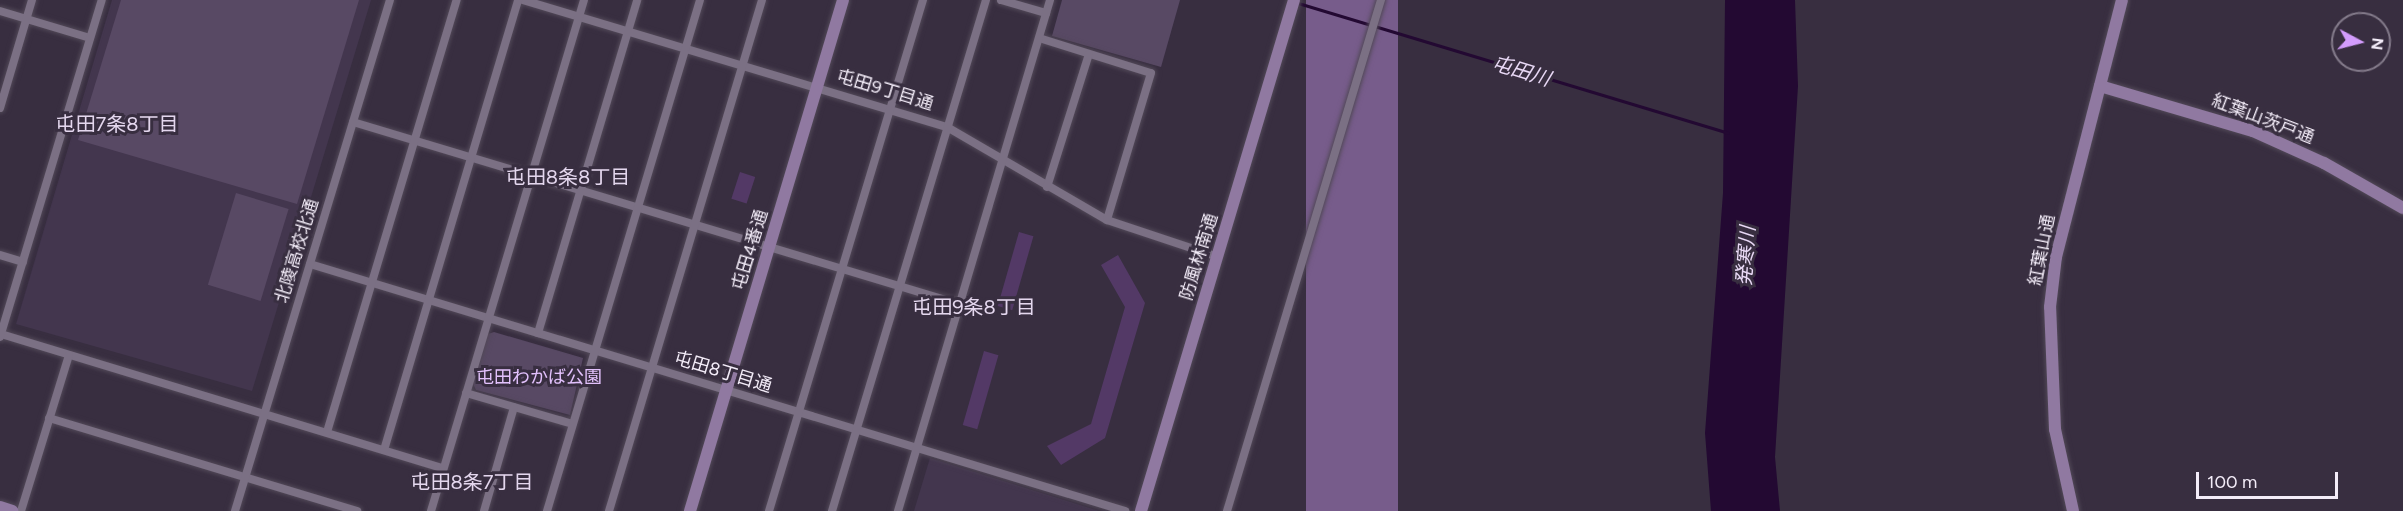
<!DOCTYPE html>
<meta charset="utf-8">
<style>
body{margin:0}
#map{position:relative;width:2403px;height:511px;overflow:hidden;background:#382e40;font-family:Figtree,"Noto Sans JP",sans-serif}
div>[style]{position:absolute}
.built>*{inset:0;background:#43364e}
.green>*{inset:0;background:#584964;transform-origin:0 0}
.forest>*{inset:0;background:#775c8b;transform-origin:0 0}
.water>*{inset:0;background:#230932}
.stream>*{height:3px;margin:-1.5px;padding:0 1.5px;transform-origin:1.5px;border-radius:1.5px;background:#230932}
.building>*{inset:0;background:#533966;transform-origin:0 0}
.roads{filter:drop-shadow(0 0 2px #524958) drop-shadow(0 0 2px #524958)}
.street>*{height:8px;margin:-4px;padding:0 4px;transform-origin:4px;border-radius:4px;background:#7b7084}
.secondary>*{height:12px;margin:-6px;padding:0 6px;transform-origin:6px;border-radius:6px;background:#9079a1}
span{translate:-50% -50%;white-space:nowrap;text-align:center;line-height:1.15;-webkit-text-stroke:6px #382e40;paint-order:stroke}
.street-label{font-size:18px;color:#f3ecf8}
.park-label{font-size:18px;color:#e2c1fc}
.water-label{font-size:20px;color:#e9d9f6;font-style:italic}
.neighbourhood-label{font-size:20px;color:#e4d7ee}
.north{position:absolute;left:2331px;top:12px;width:60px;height:60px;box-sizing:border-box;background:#382e40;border:2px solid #837a8a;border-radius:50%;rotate:97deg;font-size:16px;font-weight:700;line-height:24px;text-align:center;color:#f3ecf8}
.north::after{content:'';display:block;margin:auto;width:21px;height:27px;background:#d39cfc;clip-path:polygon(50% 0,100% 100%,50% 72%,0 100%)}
.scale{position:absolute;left:2196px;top:472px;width:142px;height:27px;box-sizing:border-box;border:3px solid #f3ecf8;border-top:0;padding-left:8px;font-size:18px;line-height:21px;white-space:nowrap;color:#f3ecf8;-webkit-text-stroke:4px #382e40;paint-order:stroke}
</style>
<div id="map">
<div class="built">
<i style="clip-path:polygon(112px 0,371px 0,252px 391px,16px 324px)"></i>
<i style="clip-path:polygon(930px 458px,1099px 511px,914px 511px)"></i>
</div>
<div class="green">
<i style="clip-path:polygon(121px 0,359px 0,297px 204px,78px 140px)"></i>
<i style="clip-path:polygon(1062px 0,1180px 0,1161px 67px,1052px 36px)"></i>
<i style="left:236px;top:193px;width:55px;height:96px;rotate:17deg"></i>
<i style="clip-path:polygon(494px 332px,583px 358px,570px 415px,476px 390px,473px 384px,488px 334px)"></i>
</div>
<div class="forest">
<i style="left:1306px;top:0;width:92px;height:535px"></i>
</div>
<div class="water">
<i style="clip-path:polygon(1725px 0,1795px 0,1798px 86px,1775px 457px,1780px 511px,1711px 511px,1705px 433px,1723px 193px)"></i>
</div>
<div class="stream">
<i style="left:1298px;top:3px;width:449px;rotate:16.8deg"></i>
</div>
<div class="building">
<i style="left:740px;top:172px;width:16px;height:28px;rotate:18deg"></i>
<i style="left:1019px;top:232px;width:15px;height:77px;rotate:16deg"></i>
<i style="clip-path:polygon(1118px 255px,1145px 303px,1105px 438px,1061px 465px,1047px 446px,1091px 424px,1125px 307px,1101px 265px)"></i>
<i style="left:984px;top:351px;width:15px;height:77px;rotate:16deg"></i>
</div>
<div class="roads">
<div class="street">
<i style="left:523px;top:0;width:443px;rotate:16.7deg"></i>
<i style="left:947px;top:127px;width:185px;rotate:30.2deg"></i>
<i style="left:1107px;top:220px;width:117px;rotate:18.4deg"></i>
<i style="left:1001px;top:0;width:47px;rotate:16.1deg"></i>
<i style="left:0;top:11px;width:94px;rotate:16.7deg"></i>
<i style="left:1039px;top:38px;width:117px;rotate:17.4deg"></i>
<i style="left:1151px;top:73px;width:153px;rotate:106.7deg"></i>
<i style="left:0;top:108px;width:113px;rotate:-73.5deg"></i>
<i style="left:353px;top:122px;width:633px;rotate:16.72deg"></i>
<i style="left:1047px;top:187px;width:139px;rotate:-72.5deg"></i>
<i style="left:0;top:255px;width:24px;rotate:17deg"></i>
<i style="left:310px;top:264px;width:852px;rotate:16.86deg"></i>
<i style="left:538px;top:333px;width:347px;rotate:-73.4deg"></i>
<i style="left:1px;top:334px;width:462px;rotate:16.9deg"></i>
<i style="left:0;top:337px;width:352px;rotate:-73.2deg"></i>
<i style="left:466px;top:393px;width:111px;rotate:16.2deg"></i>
<i style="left:49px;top:418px;width:322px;rotate:16.8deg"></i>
<i style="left:327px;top:432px;width:451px;rotate:-73.3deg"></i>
<i style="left:384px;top:450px;width:470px;rotate:-73.4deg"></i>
<i style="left:21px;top:511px;width:163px;rotate:-72.9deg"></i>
<i style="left:235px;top:511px;width:534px;rotate:-73.13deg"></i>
<i style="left:431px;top:511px;width:533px;rotate:-73.33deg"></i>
<i style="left:484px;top:511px;width:108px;rotate:-73.9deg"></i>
<i style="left:547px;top:511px;width:533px;rotate:-73.33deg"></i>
<i style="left:609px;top:511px;width:533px;rotate:-73.33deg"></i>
<i style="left:769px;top:511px;width:534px;rotate:-73.23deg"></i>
<i style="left:832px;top:511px;width:534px;rotate:-73.23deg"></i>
<i style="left:898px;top:511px;width:533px;rotate:-73.43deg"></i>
<i style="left:1227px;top:511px;width:534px;rotate:-73.23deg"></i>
</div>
<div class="secondary">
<i style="left:2100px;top:86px;width:159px;rotate:16.4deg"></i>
<i style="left:2253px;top:131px;width:78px;rotate:24.3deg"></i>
<i style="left:2324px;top:163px;width:91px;rotate:29.7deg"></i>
<i style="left:0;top:507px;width:13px;rotate:18deg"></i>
<i style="left:690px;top:511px;width:533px;rotate:-73.33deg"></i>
<i style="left:1141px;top:511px;width:533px;rotate:-73.33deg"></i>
<i style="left:2073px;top:511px;width:84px;rotate:-102.4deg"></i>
<i style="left:2055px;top:429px;width:122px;rotate:-92.3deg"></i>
<i style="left:2050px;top:307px;width:50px;rotate:-83.2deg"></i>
<i style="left:2056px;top:257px;width:265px;rotate:-75.6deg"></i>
</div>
</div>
<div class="street-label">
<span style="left:885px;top:90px;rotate:17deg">屯田9丁目通</span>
<span style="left:2263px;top:119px;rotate:21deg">紅葉山茨戸通</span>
<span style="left:750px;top:250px;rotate:-73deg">屯田4番通</span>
<span style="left:2042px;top:250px;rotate:-79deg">紅葉山通</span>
<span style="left:297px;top:251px;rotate:-73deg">北陵高校北通</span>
<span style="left:1199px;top:257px;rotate:-73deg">防風林南通</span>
<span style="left:723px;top:372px;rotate:17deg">屯田8丁目通</span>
</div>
<div class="park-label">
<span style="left:539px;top:377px">屯田わかば公園</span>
</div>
<div class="water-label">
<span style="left:1521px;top:71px;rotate:17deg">屯田川</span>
<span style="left:1746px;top:256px;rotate:-86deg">発寒川</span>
</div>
<div class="neighbourhood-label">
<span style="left:117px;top:124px">屯田7条8丁目</span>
<span style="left:568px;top:177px">屯田8条8丁目</span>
<span style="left:974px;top:307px">屯田9条8丁目</span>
<span style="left:472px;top:482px">屯田8条7丁目</span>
</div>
<div class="north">N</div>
<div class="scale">100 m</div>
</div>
